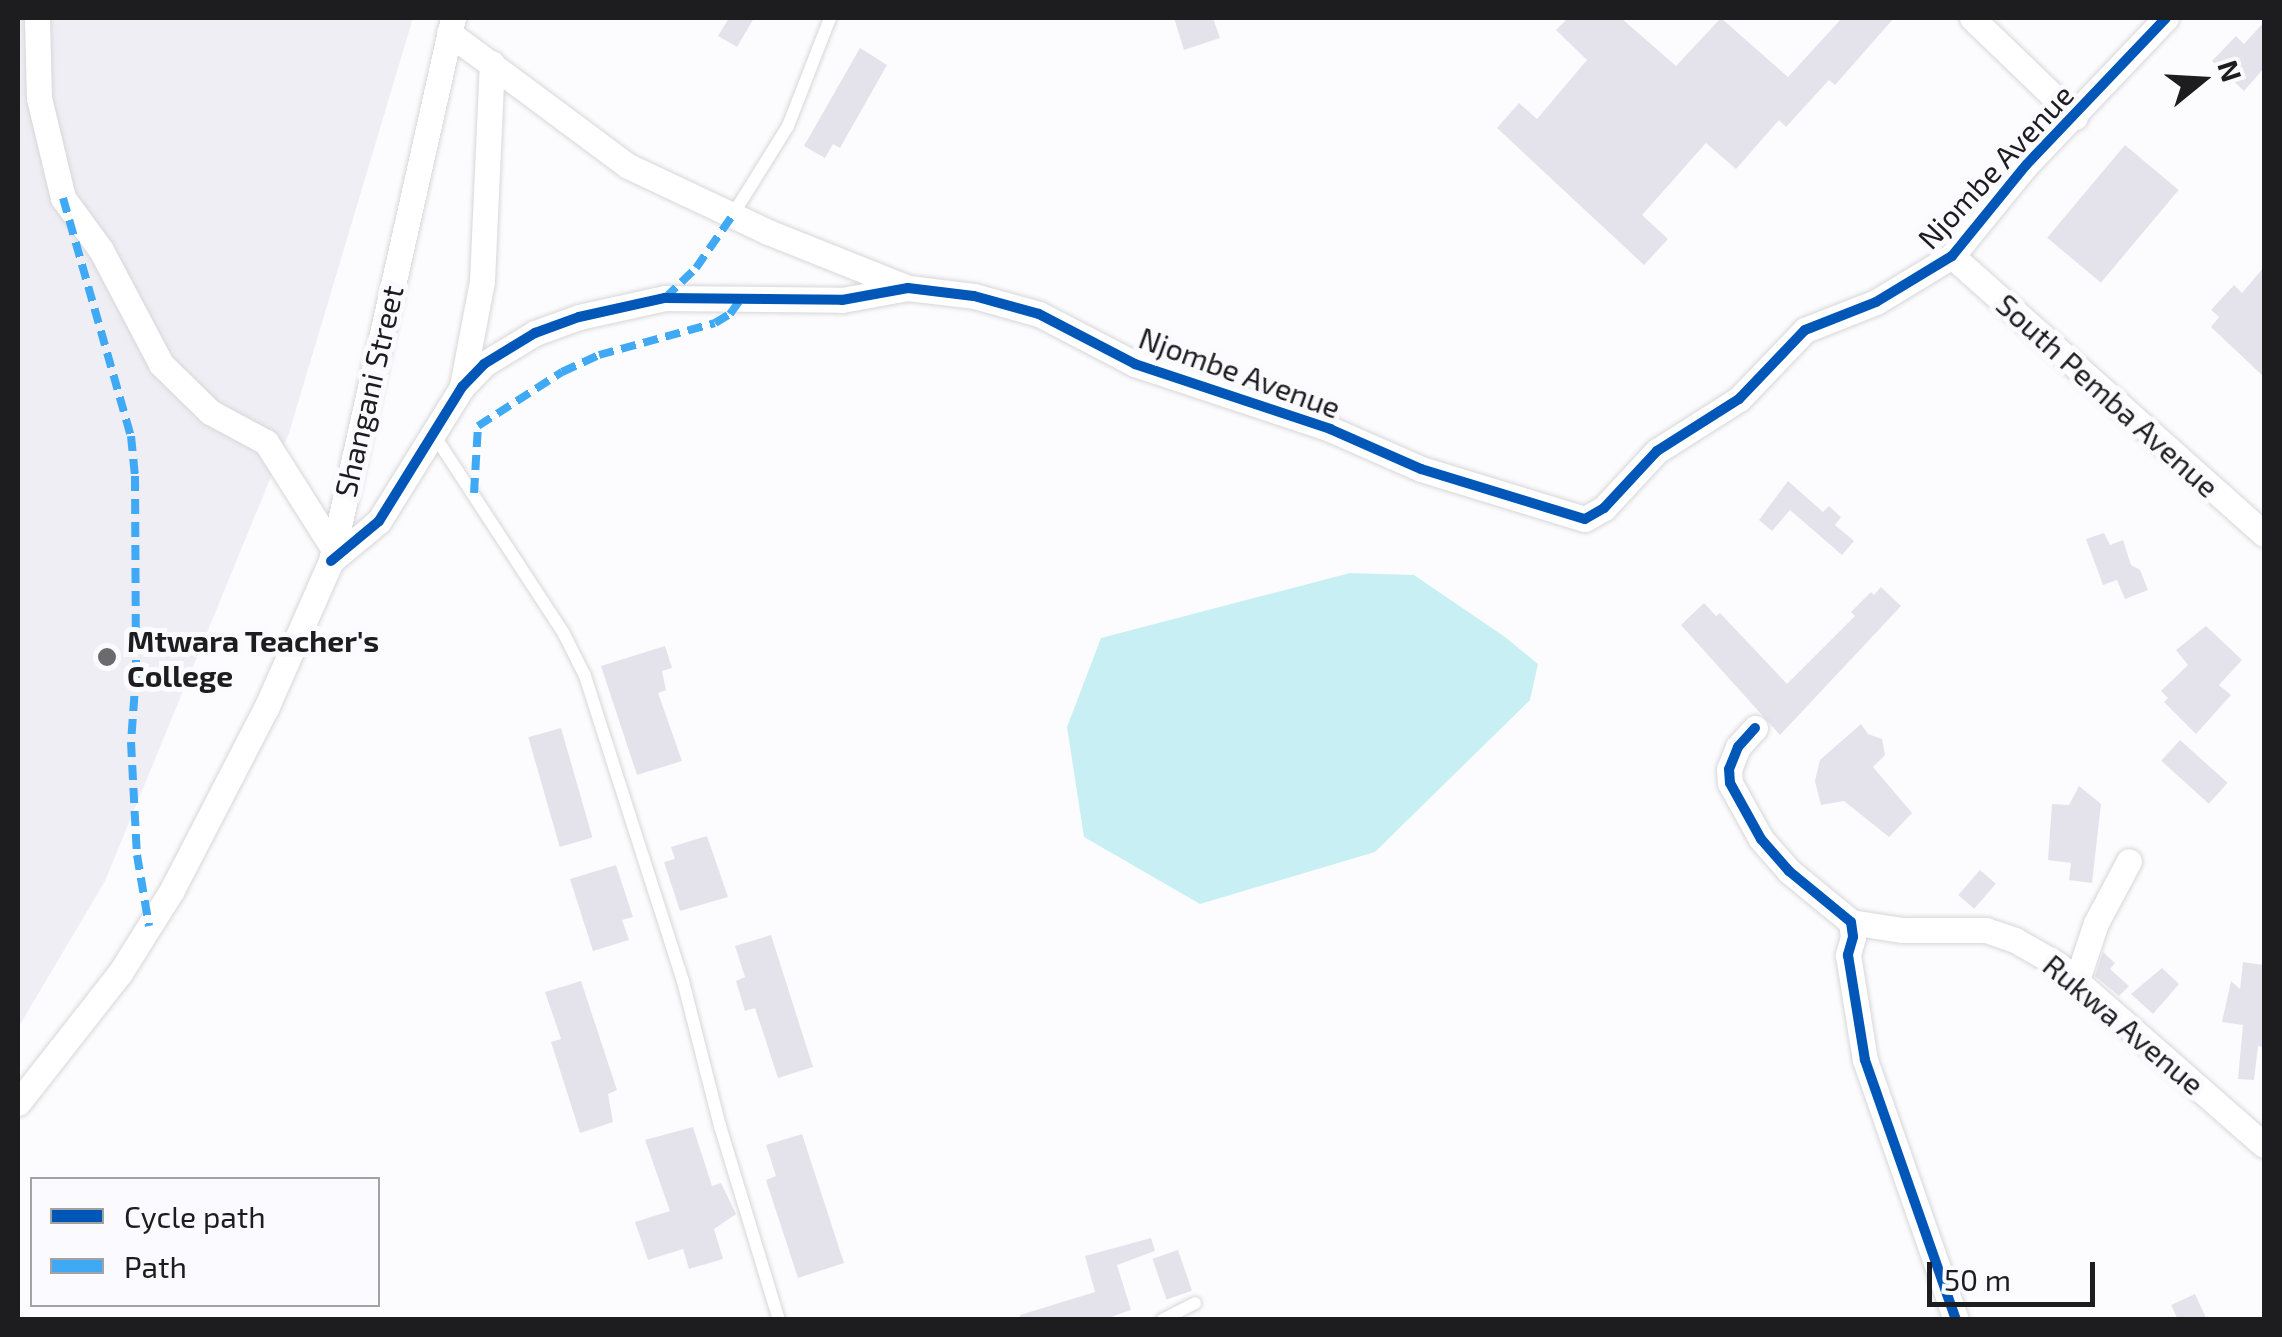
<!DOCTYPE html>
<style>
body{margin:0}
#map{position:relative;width:2282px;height:1337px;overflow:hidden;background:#fcfcfe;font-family:"Exo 2",sans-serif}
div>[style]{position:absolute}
.built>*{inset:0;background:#efeef5}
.water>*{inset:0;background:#c8f0f4}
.building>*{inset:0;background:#e4e3eb;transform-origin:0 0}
.roads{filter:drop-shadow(0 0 2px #d7d7d9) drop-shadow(0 0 2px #d7d7d9)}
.service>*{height:12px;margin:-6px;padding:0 6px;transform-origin:6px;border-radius:6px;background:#fff}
.minor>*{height:25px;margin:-12.5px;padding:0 12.5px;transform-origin:12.5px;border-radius:12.5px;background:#fff}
.quiet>*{height:8px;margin-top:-4px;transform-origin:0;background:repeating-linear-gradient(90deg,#3fa9f5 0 15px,transparent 0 23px)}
.cycleway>*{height:10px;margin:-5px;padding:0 5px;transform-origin:5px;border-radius:5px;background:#0057b8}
.dots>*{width:28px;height:28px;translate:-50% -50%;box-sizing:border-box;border:5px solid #fbfbff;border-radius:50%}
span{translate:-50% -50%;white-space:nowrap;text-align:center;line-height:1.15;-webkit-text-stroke:10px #fbfbff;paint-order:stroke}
.street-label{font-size:30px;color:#1d1d1f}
.poi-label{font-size:30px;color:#1d1d1f;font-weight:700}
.left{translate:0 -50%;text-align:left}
.frame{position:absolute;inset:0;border:20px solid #1d1d1f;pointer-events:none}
.legend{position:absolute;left:30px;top:1177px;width:350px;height:130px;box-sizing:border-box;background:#fbfbff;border:2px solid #a2a2a5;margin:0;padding:12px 18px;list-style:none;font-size:30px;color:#1d1d1f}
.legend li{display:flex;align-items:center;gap:20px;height:50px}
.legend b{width:50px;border:2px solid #a2a2a5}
.north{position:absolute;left:2152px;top:30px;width:100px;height:100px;-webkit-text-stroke:8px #fbfbff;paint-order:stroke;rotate:72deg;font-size:28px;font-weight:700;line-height:40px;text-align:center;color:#1d1d1f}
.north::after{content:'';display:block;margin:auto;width:35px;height:45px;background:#1d1d1f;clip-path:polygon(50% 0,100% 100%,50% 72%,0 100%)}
.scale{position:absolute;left:1927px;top:1262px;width:168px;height:45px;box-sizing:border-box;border:5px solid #1d1d1f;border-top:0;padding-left:12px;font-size:30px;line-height:35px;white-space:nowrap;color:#1d1d1f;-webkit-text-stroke:8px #fbfbff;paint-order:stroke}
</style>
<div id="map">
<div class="built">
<i style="clip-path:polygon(18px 18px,413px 18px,289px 433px,105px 881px,18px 1028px)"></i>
</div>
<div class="water">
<i style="clip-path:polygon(1350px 573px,1414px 575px,1505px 637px,1538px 664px,1530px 700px,1375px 852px,1200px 904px,1084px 837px,1067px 727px,1101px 638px)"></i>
</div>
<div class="building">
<i style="clip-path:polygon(729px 18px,754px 18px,737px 47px,718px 36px)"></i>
<i style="clip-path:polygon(1174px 18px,1213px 18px,1220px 38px,1184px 50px)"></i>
<i style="clip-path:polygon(1568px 18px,1621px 18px,1676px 66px,1721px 18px,1788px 77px,1842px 18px,1894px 18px,1835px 85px,1829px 80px,1786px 127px,1779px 120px,1736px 169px,1706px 143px,1642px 215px,1668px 239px,1644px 265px,1497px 128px,1519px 103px,1537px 119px,1587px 60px,1556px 30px)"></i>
<i style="clip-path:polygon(2264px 22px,2264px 68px,2244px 91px,2212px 61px,2236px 36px,2244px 44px)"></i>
<i style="clip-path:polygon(860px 48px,887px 65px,840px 148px,833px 144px,825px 158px,804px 146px)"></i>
<i style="left:2125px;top:145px;width:70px;height:121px;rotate:40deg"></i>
<i style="clip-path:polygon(2264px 267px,2264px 377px,2211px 327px,2219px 317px,2211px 310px,2234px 285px,2242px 293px)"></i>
<i style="clip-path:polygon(1788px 481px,1823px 512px,1829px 506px,1841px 517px,1835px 525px,1854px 541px,1842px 555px,1790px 510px,1772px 531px,1759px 520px)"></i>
<i style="clip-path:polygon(2104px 533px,2110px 545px,2123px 540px,2131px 565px,2140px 570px,2148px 590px,2125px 599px,2117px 580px,2103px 585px,2086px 539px)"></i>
<i style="clip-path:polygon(1881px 587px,1901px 606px,1780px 735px,1681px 625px,1704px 603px,1716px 616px,1720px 613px,1787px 684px,1855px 616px,1851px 612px,1871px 592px,1874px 595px)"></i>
<i style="clip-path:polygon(2206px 626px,2242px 660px,2219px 685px,2231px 695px,2196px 734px,2164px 702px,2168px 698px,2161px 691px,2188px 665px,2176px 650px)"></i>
<i style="clip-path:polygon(665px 646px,672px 668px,662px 671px,666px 690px,658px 693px,682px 761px,637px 775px,601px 666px)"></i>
<i style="clip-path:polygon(1861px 724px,1868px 734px,1882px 739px,1885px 755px,1873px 767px,1912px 813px,1889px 837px,1844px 801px,1821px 805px,1815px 781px,1820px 760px)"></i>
<i style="left:561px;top:728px;width:114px;height:34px;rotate:74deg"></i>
<i style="left:2180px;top:740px;width:64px;height:28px;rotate:42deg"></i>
<i style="clip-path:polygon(2079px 786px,2101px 804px,2092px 883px,2069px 880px,2071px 863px,2048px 860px,2052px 804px,2069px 805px)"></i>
<i style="clip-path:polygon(707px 836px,728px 897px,680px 911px,664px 862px,675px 859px,671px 847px)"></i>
<i style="clip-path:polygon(616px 865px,633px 917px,622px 920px,629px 940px,593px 951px,570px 879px)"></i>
<i style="left:1980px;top:870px;width:21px;height:33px;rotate:41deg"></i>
<i style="clip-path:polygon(771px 935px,813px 1067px,778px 1078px,755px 1008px,745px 1011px,736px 981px,745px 977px,735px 946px)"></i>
<i style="clip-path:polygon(2103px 952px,2115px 963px,2110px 969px,2129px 986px,2119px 996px,2095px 976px)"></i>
<i style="clip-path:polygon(2243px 962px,2264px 965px,2264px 1047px,2258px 1046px,2254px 1080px,2238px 1079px,2243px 1025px,2222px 1022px,2231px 981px,2240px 989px)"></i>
<i style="clip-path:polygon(2162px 968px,2179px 984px,2153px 1014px,2131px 994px)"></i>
<i style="clip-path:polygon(581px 981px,617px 1090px,608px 1094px,613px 1122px,580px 1133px,551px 1042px,561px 1039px,545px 992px)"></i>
<i style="clip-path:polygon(693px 1127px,712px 1186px,721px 1183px,736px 1214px,714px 1229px,723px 1259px,689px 1269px,683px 1249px,648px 1260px,635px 1222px,670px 1211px,645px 1140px)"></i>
<i style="clip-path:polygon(802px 1134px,844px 1263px,798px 1278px,766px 1180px,776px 1176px,766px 1145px)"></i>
<i style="clip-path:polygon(1151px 1238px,1155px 1251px,1117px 1265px,1131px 1310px,1102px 1320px,1020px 1320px,1020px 1315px,1095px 1292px,1085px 1256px)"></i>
<i style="left:1178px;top:1250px;width:43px;height:27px;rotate:71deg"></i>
<i style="clip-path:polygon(2195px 1294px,2207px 1320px,2178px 1320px,2171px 1305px)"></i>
</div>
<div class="roads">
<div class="service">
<i style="left:732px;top:216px;width:106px;rotate:-58.1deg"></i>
<i style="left:788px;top:126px;width:116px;rotate:-68.7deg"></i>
<i style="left:434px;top:435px;width:238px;rotate:56.8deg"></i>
<i style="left:564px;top:634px;width:47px;rotate:63.4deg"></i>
<i style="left:585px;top:676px;width:320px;rotate:72.2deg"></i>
<i style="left:683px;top:981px;width:150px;rotate:75.7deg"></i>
<i style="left:720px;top:1126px;width:203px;rotate:73.1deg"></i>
<i style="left:1162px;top:1320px;width:37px;rotate:-27deg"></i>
</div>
<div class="minor">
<i style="left:37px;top:18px;width:80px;rotate:88.6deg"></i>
<i style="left:39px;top:98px;width:103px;rotate:76.5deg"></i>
<i style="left:63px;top:198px;width:64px;rotate:53.8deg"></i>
<i style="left:101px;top:250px;width:129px;rotate:62.2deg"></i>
<i style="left:161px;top:364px;width:69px;rotate:44.4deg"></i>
<i style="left:210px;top:412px;width:64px;rotate:28.2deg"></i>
<i style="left:266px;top:442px;width:125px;rotate:57.7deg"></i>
<i style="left:1972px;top:18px;width:143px;rotate:43.9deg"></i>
<i style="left:449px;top:33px;width:223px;rotate:36.6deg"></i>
<i style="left:628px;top:166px;width:155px;rotate:25.2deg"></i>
<i style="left:768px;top:232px;width:151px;rotate:21.8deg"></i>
<i style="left:1952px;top:256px;width:418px;rotate:41.7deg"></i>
<i style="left:462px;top:386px;width:107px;rotate:-79.2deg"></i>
<i style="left:482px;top:281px;width:218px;rotate:-87.4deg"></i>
<i style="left:331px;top:561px;width:62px;rotate:-39.8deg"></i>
<i style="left:379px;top:521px;width:158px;rotate:-58.2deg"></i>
<i style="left:462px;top:387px;width:32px;rotate:-46deg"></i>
<i style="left:484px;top:364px;width:60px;rotate:-31.3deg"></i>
<i style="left:535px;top:333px;width:47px;rotate:-20deg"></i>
<i style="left:579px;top:317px;width:88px;rotate:-12.5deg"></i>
<i style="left:665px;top:298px;width:177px;rotate:0.6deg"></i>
<i style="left:842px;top:300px;width:67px;rotate:-10.3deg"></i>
<i style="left:908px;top:288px;width:66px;rotate:6.9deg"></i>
<i style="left:974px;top:296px;width:67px;rotate:15.5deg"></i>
<i style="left:1039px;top:314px;width:108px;rotate:27.5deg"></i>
<i style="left:1135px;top:364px;width:206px;rotate:18.4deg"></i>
<i style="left:1330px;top:429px;width:99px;rotate:23.7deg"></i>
<i style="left:1421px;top:469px;width:171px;rotate:17deg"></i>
<i style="left:1585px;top:519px;width:22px;rotate:-30deg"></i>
<i style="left:1604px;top:508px;width:78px;rotate:-47.1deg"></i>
<i style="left:1657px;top:451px;width:97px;rotate:-32.4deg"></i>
<i style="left:1739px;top:399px;width:95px;rotate:-46.3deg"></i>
<i style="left:1805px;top:330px;width:76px;rotate:-21.5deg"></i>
<i style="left:1876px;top:302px;width:89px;rotate:-31.2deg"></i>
<i style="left:1952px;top:256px;width:117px;rotate:-50.9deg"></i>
<i style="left:2026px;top:165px;width:203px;rotate:-46.4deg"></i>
<i style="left:1755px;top:728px;width:25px;rotate:132deg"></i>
<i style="left:1738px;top:747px;width:24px;rotate:112deg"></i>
<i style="left:1729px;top:769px;width:14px;rotate:86deg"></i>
<i style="left:1730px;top:783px;width:64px;rotate:61deg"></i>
<i style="left:1761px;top:839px;width:43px;rotate:48.8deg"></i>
<i style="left:1789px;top:871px;width:80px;rotate:39.4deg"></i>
<i style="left:1851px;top:922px;width:15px;rotate:82deg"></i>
<i style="left:1853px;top:937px;width:19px;rotate:106deg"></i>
<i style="left:1848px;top:955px;width:106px;rotate:80.8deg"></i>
<i style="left:1865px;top:1060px;width:275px;rotate:70.7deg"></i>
<i style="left:1851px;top:922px;width:52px;rotate:8.9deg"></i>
<i style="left:1902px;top:930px;width:84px"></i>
<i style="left:1986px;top:930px;width:31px;rotate:19deg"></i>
<i style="left:2015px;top:940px;width:48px;rotate:29.7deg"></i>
<i style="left:2057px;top:964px;width:275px;rotate:41.2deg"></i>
<i style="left:2077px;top:980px;width:60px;rotate:-71.6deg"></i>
<i style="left:2096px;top:923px;width:70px;rotate:-62deg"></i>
<i style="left:18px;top:1103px;width:165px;rotate:-51.9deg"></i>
<i style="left:120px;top:973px;width:98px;rotate:-57.9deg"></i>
<i style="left:172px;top:890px;width:207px;rotate:-62.7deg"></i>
<i style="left:267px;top:706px;width:158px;rotate:-66.2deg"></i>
<i style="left:331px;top:561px;width:557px;rotate:-77.34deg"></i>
</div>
</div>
<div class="quiet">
<i style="left:63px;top:198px;width:248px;rotate:74.1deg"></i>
<i style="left:131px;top:436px;width:40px;rotate:84.3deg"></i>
<i style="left:135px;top:476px;width:197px;rotate:89.7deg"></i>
<i style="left:136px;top:673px;width:69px;rotate:94.1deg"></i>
<i style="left:131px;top:742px;width:113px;rotate:87deg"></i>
<i style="left:137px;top:855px;width:72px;rotate:80.4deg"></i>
<i style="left:665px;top:298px;width:43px;rotate:-44.1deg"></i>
<i style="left:696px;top:268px;width:63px;rotate:-55.3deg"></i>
<i style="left:474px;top:493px;width:67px;rotate:-86.6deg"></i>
<i style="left:478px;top:426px;width:100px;rotate:-32.7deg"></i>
<i style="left:562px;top:372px;width:41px;rotate:-24.7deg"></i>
<i style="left:599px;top:355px;width:120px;rotate:-15.4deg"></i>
<i style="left:715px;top:323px;width:17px;rotate:-31deg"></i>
<i style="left:730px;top:314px;width:17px;rotate:-54deg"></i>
</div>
<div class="cycleway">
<i style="left:331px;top:561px;width:62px;rotate:-39.8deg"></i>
<i style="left:379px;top:521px;width:158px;rotate:-58.2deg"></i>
<i style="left:462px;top:387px;width:32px;rotate:-46deg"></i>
<i style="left:484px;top:364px;width:60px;rotate:-31.3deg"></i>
<i style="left:535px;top:333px;width:47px;rotate:-20deg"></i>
<i style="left:579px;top:317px;width:88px;rotate:-12.5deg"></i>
<i style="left:665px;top:298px;width:177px;rotate:0.6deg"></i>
<i style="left:842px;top:300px;width:67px;rotate:-10.3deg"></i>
<i style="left:908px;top:288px;width:66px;rotate:6.9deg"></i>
<i style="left:974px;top:296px;width:67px;rotate:15.5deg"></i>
<i style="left:1039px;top:314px;width:108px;rotate:27.5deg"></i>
<i style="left:1135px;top:364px;width:206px;rotate:18.4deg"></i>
<i style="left:1330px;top:429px;width:99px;rotate:23.7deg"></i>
<i style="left:1421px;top:469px;width:171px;rotate:17deg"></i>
<i style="left:1585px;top:519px;width:22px;rotate:-30deg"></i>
<i style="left:1604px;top:508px;width:78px;rotate:-47.1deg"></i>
<i style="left:1657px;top:451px;width:97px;rotate:-32.4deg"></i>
<i style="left:1739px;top:399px;width:95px;rotate:-46.3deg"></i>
<i style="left:1805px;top:330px;width:76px;rotate:-21.5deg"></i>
<i style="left:1876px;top:302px;width:89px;rotate:-31.2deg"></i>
<i style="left:1952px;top:256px;width:117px;rotate:-50.9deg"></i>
<i style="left:2026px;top:165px;width:203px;rotate:-46.4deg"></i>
<i style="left:1755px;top:728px;width:25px;rotate:132deg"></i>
<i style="left:1738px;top:747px;width:24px;rotate:112deg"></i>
<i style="left:1729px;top:769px;width:14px;rotate:86deg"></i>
<i style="left:1730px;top:783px;width:64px;rotate:61deg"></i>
<i style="left:1761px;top:839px;width:43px;rotate:48.8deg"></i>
<i style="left:1789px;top:871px;width:80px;rotate:39.4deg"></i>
<i style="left:1851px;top:922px;width:15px;rotate:82deg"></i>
<i style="left:1853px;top:937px;width:19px;rotate:106deg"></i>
<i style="left:1848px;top:955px;width:106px;rotate:80.8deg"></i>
<i style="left:1865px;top:1060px;width:275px;rotate:70.7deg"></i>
</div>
<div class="dots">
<i style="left:107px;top:657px;background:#6b6b6d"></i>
</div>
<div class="street-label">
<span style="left:1995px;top:166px;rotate:-47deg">Njombe Avenue</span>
<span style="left:1240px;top:372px;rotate:20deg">Njombe Avenue</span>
<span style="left:368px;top:391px;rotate:-77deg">Shangani Street</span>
<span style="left:2108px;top:395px;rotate:42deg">South Pemba Avenue</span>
<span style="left:2124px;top:1024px;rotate:40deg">Rukwa Avenue</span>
</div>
<div class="poi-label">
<span class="left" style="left:127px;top:657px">Mtwara Teacher's<br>College</span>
</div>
<div class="frame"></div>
<ul class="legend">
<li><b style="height:12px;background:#0057b8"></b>Cycle path</li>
<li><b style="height:12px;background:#3fa9f5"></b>Path</li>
</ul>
<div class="north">N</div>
<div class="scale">50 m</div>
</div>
